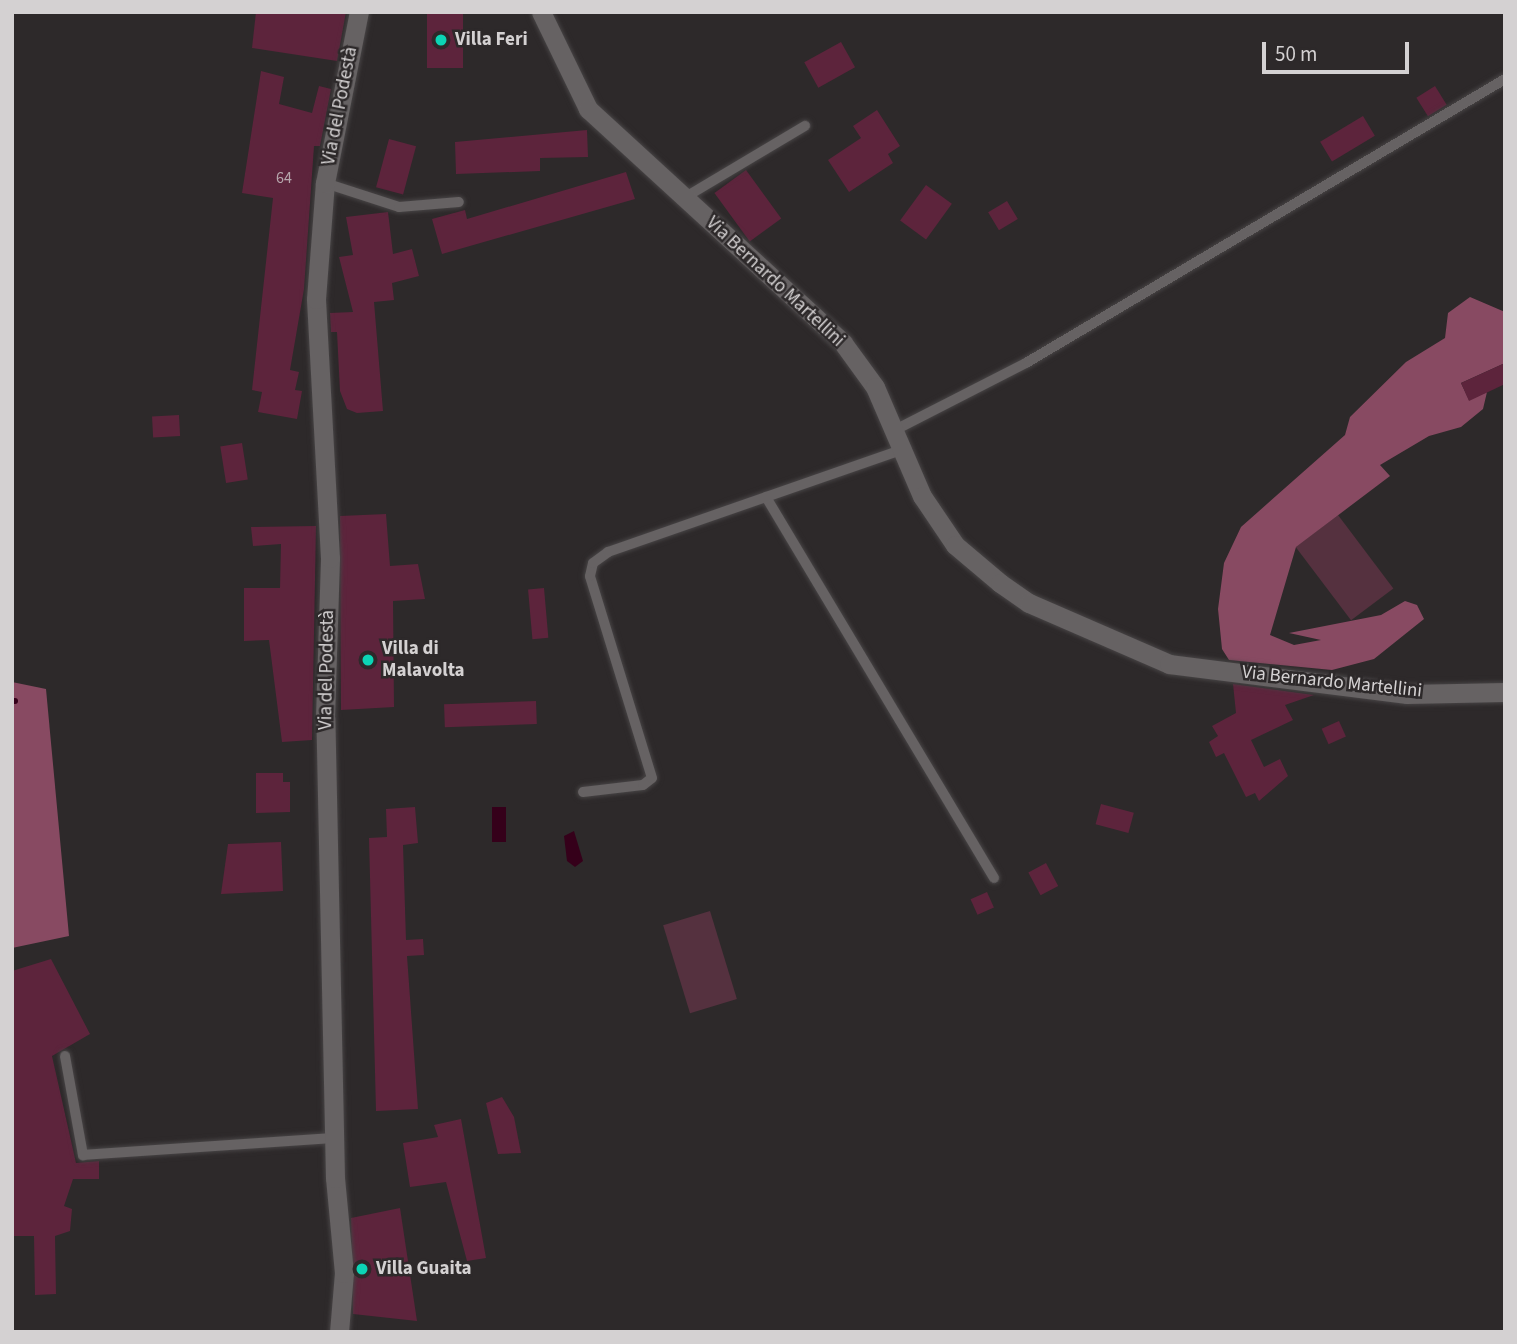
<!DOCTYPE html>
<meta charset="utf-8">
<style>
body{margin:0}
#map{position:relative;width:1517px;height:1344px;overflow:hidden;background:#2d292a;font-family:"Source Sans 3",sans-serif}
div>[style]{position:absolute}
.green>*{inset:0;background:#55313f;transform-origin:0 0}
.forest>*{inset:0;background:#884a62}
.water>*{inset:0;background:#35001a;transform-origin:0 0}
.stream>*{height:6px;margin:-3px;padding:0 3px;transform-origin:3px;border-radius:3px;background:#35001a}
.building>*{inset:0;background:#5d243c;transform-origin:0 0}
.roads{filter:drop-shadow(0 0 2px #474445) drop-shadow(0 0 2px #474445)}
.lane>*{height:10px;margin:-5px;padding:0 5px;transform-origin:5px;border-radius:5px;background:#666263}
.street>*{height:19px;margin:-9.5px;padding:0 9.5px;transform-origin:9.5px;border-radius:9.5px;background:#666263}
.dots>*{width:19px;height:19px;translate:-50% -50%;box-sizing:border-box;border:4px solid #2d292a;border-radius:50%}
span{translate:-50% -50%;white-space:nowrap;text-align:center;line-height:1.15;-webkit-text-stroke:5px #2d292a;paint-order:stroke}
.number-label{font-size:16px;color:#b6a6ac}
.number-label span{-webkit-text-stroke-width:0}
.poi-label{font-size:19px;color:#d4d1d2;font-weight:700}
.left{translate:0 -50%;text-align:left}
.street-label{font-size:19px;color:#d4d1d2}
.frame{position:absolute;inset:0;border:14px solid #d4d1d2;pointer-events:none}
.scale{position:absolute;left:1262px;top:42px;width:147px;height:32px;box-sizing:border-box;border:4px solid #d4d1d2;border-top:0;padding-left:9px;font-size:21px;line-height:24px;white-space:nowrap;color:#d4d1d2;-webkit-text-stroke:5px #2d292a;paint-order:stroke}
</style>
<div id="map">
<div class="green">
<i style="left:1338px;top:515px;width:92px;height:53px;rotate:53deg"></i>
<i style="left:710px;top:911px;width:92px;height:49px;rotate:73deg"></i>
</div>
<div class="forest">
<i style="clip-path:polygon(1470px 297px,1505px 312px,1505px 363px,1461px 383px,1469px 400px,1487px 392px,1483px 409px,1461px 427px,1429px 436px,1380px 465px,1390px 476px,1296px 547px,1270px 635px,1294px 645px,1321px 640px,1289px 633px,1381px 615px,1405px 601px,1417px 605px,1424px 619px,1374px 659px,1332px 670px,1229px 660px,1222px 649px,1218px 609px,1224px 563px,1241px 527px,1345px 435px,1350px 417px,1406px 362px,1445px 338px,1448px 313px)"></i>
<i style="clip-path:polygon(12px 682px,46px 689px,69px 936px,12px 948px)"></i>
</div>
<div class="water">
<i style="left:492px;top:807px;width:14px;height:35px"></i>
<i style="clip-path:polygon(574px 831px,583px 861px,575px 867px,567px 861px,564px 836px)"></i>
</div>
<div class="stream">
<i style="left:12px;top:701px;width:3px"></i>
</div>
<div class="building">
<i style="clip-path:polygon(256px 12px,346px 12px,337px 61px,252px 48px)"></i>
<i style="left:427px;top:12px;width:36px;height:56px"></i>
<i style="left:841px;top:42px;width:29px;height:42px;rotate:61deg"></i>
<i style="clip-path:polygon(261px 71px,284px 77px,279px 104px,312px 113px,319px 86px,331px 89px,320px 146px,314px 146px,304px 289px,290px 370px,299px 372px,295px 390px,302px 391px,297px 419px,258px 412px,262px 392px,252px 390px,273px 198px,242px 193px)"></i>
<i style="left:1435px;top:86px;width:22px;height:22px;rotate:58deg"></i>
<i style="clip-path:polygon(877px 110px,900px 146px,888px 154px,893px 163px,849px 192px,828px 160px,861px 138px,853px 126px)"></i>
<i style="left:1363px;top:116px;width:23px;height:50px;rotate:59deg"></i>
<i style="clip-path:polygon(587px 130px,588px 157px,540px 158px,540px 171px,456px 174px,455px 142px)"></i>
<i style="left:389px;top:139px;width:28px;height:50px;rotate:15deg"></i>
<i style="left:746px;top:170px;width:60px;height:39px;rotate:54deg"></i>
<i style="clip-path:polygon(626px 172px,635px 199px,442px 254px,432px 219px,465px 210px,467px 219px)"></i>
<i style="left:926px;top:185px;width:32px;height:44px;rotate:36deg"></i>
<i style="left:1007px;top:201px;width:21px;height:22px;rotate:59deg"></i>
<i style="clip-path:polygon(388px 212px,393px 254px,412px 249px,419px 276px,392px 283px,394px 300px,374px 302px,383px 411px,357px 413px,347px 409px,340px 391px,337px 332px,331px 332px,330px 313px,353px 312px,339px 257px,353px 255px,346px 217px)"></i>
<i style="clip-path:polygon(1505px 363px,1505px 384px,1469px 401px,1461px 383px)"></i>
<i style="left:179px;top:415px;width:21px;height:27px;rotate:87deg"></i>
<i style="left:242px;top:443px;width:37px;height:22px;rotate:81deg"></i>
<i style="clip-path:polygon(386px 514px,390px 566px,418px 564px,425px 599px,393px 601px,394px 707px,341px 710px,340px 516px)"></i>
<i style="clip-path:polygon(316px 526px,312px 740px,282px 742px,269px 640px,244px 641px,244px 588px,280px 588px,281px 544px,253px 546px,251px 527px)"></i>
<i style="left:544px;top:588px;width:50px;height:16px;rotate:85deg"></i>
<i style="clip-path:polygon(1233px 684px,1314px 695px,1285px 705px,1293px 720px,1251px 740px,1264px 767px,1280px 759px,1288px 776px,1259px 801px,1255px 793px,1246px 797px,1224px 753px,1216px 757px,1209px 742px,1218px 736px,1212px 726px,1236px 713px)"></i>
<i style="left:536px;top:701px;width:23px;height:92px;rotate:88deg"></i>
<i style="left:1339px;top:721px;width:17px;height:19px;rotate:66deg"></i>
<i style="clip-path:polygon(256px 773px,283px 773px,283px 782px,290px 782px,290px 812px,256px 813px)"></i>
<i style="left:1101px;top:804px;width:34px;height:21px;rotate:15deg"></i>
<i style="clip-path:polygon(415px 807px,418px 843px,403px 845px,406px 940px,423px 939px,424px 955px,407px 956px,418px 1109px,376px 1111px,369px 838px,387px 837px,386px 809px)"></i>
<i style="clip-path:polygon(281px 842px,283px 891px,221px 894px,228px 844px)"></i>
<i style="left:1046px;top:863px;width:26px;height:20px;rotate:62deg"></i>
<i style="left:987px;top:892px;width:17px;height:18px;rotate:66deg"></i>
<i style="clip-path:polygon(51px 959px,90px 1034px,52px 1056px,76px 1163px,99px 1161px,99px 1179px,73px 1179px,64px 1206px,72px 1209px,70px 1231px,55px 1236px,56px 1294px,35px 1295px,34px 1236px,12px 1236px,12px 971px)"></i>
<i style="clip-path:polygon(502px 1097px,514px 1117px,521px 1153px,498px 1154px,486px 1103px)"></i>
<i style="clip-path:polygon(461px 1119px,486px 1258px,467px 1261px,446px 1182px,410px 1187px,403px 1143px,438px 1137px,434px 1125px)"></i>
<i style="clip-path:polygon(400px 1208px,417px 1321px,353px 1314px,351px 1218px)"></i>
</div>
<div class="roads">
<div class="lane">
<i style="left:325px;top:183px;width:78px;rotate:18deg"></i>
<i style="left:399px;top:207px;width:60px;rotate:-4.8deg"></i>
<i style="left:684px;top:198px;width:141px;rotate:-30.8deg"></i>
<i style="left:897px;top:429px;width:145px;rotate:-27.1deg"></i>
<i style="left:1026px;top:363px;width:557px;rotate:-30.66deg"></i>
<i style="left:766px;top:497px;width:444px;rotate:59.1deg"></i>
<i style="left:583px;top:792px;width:60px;rotate:-6.7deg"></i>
<i style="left:643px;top:785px;width:11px;rotate:-38deg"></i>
<i style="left:652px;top:778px;width:211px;rotate:-107.1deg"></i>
<i style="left:590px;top:576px;width:13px;rotate:-77deg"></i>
<i style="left:593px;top:563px;width:19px;rotate:-36deg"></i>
<i style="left:608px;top:552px;width:313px;rotate:-19.2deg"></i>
<i style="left:65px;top:1056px;width:101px;rotate:79.7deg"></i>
<i style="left:83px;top:1155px;width:253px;rotate:-3.9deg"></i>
</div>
<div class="street">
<i style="left:541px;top:12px;width:108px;rotate:64.1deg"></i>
<i style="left:588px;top:109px;width:346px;rotate:42.5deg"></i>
<i style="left:843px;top:343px;width:54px;rotate:54deg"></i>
<i style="left:875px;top:387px;width:119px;rotate:66.7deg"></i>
<i style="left:922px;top:496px;width:59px;rotate:56deg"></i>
<i style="left:955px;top:545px;width:59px;rotate:40.2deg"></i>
<i style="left:1000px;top:583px;width:35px;rotate:35deg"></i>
<i style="left:1029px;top:603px;width:153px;rotate:23.5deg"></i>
<i style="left:1169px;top:664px;width:240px;rotate:7.2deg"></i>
<i style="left:1407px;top:694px;width:98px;rotate:-1.2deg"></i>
<i style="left:339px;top:1332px;width:59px;rotate:-85.2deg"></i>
<i style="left:344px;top:1273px;width:95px;rotate:-95.4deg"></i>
<i style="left:335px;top:1178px;width:460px;rotate:-91.2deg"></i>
<i style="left:325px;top:718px;width:160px;rotate:-88.2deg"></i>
<i style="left:330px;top:558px;width:259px;rotate:-93.1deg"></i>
<i style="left:316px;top:299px;width:116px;rotate:-85.6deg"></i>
<i style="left:325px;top:183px;width:174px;rotate:-78.8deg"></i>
</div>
</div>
<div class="dots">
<i style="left:441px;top:40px;background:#0cd5b5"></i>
<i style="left:368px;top:660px;background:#0cd5b5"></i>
<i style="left:362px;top:1269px;background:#0cd5b5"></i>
</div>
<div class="number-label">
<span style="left:284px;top:178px">64</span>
</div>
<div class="poi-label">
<span class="left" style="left:455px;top:40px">Villa Feri</span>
<span class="left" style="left:382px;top:660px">Villa di<br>Malavolta</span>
<span class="left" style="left:376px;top:1269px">Villa Guaita</span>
</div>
<div class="street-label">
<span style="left:340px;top:106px;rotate:-79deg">Via del Podestà</span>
<span style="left:775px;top:282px;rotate:43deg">Via Bernardo Martellini</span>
<span style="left:327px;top:670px;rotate:-89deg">Via del Podestà</span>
<span style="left:1332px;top:682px;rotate:6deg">Via Bernardo Martellini</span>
</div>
<div class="frame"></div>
<div class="scale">50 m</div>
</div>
